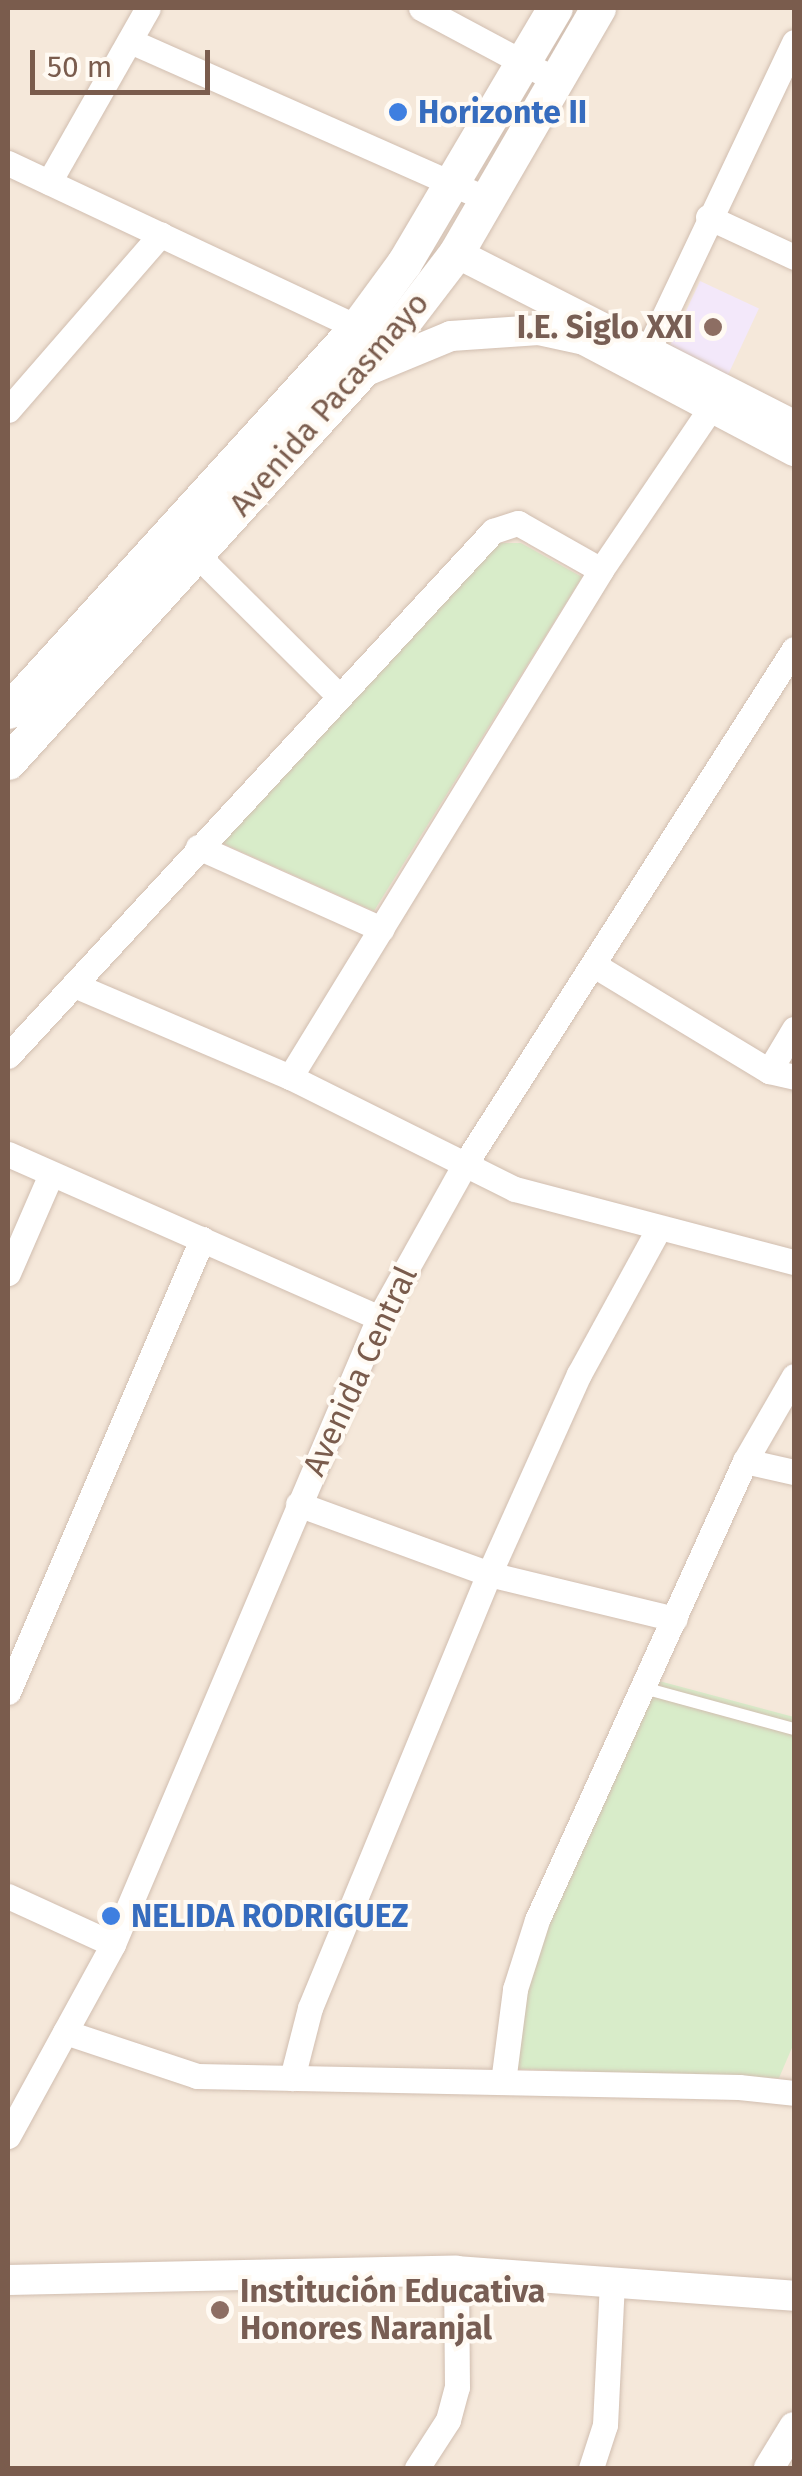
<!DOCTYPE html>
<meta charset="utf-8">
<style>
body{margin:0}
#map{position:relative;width:802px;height:2476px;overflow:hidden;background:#fdf6ec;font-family:"Fira Sans",sans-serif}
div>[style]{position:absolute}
.residential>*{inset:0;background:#f5e8da;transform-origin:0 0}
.education>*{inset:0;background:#f3e8fa;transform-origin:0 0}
.green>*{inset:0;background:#d8ecc9}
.roads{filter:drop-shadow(0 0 2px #d1beb0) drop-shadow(0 0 2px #d1beb0)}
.service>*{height:12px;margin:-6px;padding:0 6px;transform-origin:6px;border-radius:6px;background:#fff}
.minor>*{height:25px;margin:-12.5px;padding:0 12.5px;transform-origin:12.5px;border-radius:12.5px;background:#fff}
.tertiary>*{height:30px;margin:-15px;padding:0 15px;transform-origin:15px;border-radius:15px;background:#fff}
.secondary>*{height:35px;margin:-17.5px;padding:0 17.5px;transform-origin:17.5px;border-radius:17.5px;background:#fff}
.dots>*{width:28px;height:28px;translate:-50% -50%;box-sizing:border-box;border:5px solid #fffaf3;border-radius:50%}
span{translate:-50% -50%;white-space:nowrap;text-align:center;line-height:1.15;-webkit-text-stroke:8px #fffaf3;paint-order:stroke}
.shop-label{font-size:32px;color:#366cbe;font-weight:700}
.left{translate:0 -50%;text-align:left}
.education-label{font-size:32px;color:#785e54;font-weight:700}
.right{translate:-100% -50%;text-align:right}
.street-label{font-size:32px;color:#7a5c4d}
.frame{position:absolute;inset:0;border:10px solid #7a5c4d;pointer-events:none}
.scale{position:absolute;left:30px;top:50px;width:180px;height:45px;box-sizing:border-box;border:5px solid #7a5c4d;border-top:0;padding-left:12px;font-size:30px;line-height:35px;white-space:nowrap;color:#7a5c4d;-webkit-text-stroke:8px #fffaf3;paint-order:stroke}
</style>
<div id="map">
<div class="residential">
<i style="left:8px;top:8px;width:786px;height:2460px"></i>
</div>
<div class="education">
<i style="left:700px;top:281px;width:65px;height:73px;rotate:25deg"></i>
</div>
<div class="green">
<i style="clip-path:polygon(498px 543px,521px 543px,582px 577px,374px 911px,222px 843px)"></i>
<i style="clip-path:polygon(659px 1681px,794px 1717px,794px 2043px,779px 2078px,517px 2069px,526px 1995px,549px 1922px)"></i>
</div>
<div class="roads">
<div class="service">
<i style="left:644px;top:1688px;width:156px;rotate:15.3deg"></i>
</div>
<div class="minor">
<i style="left:421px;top:8px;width:153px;rotate:28.1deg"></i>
<i style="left:130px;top:41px;width:389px;rotate:23.9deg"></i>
<i style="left:8px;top:163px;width:399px;rotate:25.2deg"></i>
<i style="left:49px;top:182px;width:200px;rotate:-60.4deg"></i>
<i style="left:708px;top:217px;width:95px;rotate:24.9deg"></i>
<i style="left:648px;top:350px;width:341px;rotate:-64.6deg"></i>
<i style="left:8px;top:410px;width:233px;rotate:-49deg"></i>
<i style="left:197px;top:555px;width:199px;rotate:44.8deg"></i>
<i style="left:198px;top:847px;width:201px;rotate:24.1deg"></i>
<i style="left:594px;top:965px;width:205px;rotate:31.2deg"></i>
<i style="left:769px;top:1071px;width:26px;rotate:13deg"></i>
<i style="left:74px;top:985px;width:235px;rotate:23.1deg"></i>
<i style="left:290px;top:1077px;width:251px;rotate:26.5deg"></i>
<i style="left:515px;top:1189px;width:288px;rotate:14.7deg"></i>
<i style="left:8px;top:1056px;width:715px;rotate:-47.27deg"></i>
<i style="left:493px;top:531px;width:26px;rotate:-18deg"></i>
<i style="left:518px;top:523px;width:95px;rotate:29.5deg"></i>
<i style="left:769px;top:1071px;width:49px;rotate:-59.2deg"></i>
<i style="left:290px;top:1077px;width:595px;rotate:-58.47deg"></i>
<i style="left:601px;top:570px;width:214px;rotate:-55.9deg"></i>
<i style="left:8px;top:1154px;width:406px;rotate:23.8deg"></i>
<i style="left:8px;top:1273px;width:108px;rotate:-66.5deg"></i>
<i style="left:745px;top:1461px;width:50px;rotate:12.7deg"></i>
<i style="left:298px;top:1504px;width:203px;rotate:20.1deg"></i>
<i style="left:489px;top:1574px;width:191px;rotate:13.6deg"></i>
<i style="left:8px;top:1692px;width:493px;rotate:-66.8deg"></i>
<i style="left:8px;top:1896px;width:115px;rotate:24.6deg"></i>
<i style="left:65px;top:2032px;width:139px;rotate:18.4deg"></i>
<i style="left:197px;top:2076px;width:542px;rotate:1.16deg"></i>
<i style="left:739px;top:2087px;width:55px;rotate:6.2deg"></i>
<i style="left:292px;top:2078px;width:72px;rotate:-75.6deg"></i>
<i style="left:310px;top:2008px;width:469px;rotate:-67.6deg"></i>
<i style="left:489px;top:1574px;width:219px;rotate:-65.8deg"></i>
<i style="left:579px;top:1374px;width:166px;rotate:-61.3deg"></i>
<i style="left:503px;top:2082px;width:94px;rotate:-82.6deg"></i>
<i style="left:515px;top:1989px;width:72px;rotate:-72.3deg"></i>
<i style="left:537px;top:1920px;width:504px;rotate:-65.62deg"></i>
<i style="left:745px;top:1461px;width:98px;rotate:-60deg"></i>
<i style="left:8px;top:2136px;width:219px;rotate:-61.3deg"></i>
<i style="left:113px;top:1944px;width:680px;rotate:-66.98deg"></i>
<i style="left:379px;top:1318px;width:176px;rotate:-60.8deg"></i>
<i style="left:465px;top:1164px;width:611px;rotate:-57.43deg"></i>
<i style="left:417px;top:2468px;width:57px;rotate:-57.1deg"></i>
<i style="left:448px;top:2420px;width:34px;rotate:-75deg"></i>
<i style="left:457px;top:2387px;width:116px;rotate:-90.5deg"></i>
<i style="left:591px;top:2468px;width:45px;rotate:-72deg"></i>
<i style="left:605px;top:2425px;width:144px;rotate:-87.2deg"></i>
</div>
<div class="tertiary">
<i style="left:456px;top:253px;width:379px;rotate:27deg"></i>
<i style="left:369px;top:370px;width:89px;rotate:-22.5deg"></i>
<i style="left:451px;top:336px;width:88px;rotate:-3.9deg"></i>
<i style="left:539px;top:330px;width:46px;rotate:12.5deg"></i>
<i style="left:584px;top:340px;width:238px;rotate:27.9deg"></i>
<i style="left:8px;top:2280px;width:448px;rotate:-1.2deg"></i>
<i style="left:456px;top:2271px;width:339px;rotate:4.2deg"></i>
<i style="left:769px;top:2468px;width:48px;rotate:-58.6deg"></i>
</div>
<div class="secondary">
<i style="left:8px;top:711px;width:519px;rotate:-47.73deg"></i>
<i style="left:357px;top:327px;width:79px;rotate:-53.7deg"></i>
<i style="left:404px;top:263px;width:296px;rotate:-59.4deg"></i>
<i style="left:8px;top:762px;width:566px;rotate:-47.86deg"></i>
<i style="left:388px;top:342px;width:112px;rotate:-52.6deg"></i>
<i style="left:456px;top:253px;width:283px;rotate:-59.9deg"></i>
</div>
</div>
<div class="dots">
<i style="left:398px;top:112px;background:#3f7fe0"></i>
<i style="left:713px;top:327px;background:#8d6e63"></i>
<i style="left:111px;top:1916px;background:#3f7fe0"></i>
<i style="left:220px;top:2310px;background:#8d6e63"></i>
</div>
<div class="shop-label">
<span class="left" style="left:418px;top:112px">Horizonte II</span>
<span class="left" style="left:131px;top:1916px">NELIDA RODRIGUEZ</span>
</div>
<div class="education-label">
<span class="right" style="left:693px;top:327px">I.E. Siglo XXI</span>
<span class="left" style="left:240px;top:2310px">Institución Educativa<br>Honores Naranjal</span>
</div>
<div class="street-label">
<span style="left:329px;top:404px;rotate:-49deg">Avenida Pacasmayo</span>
<span style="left:360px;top:1371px;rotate:-65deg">Avenida Central</span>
</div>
<div class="frame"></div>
<div class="scale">50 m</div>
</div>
